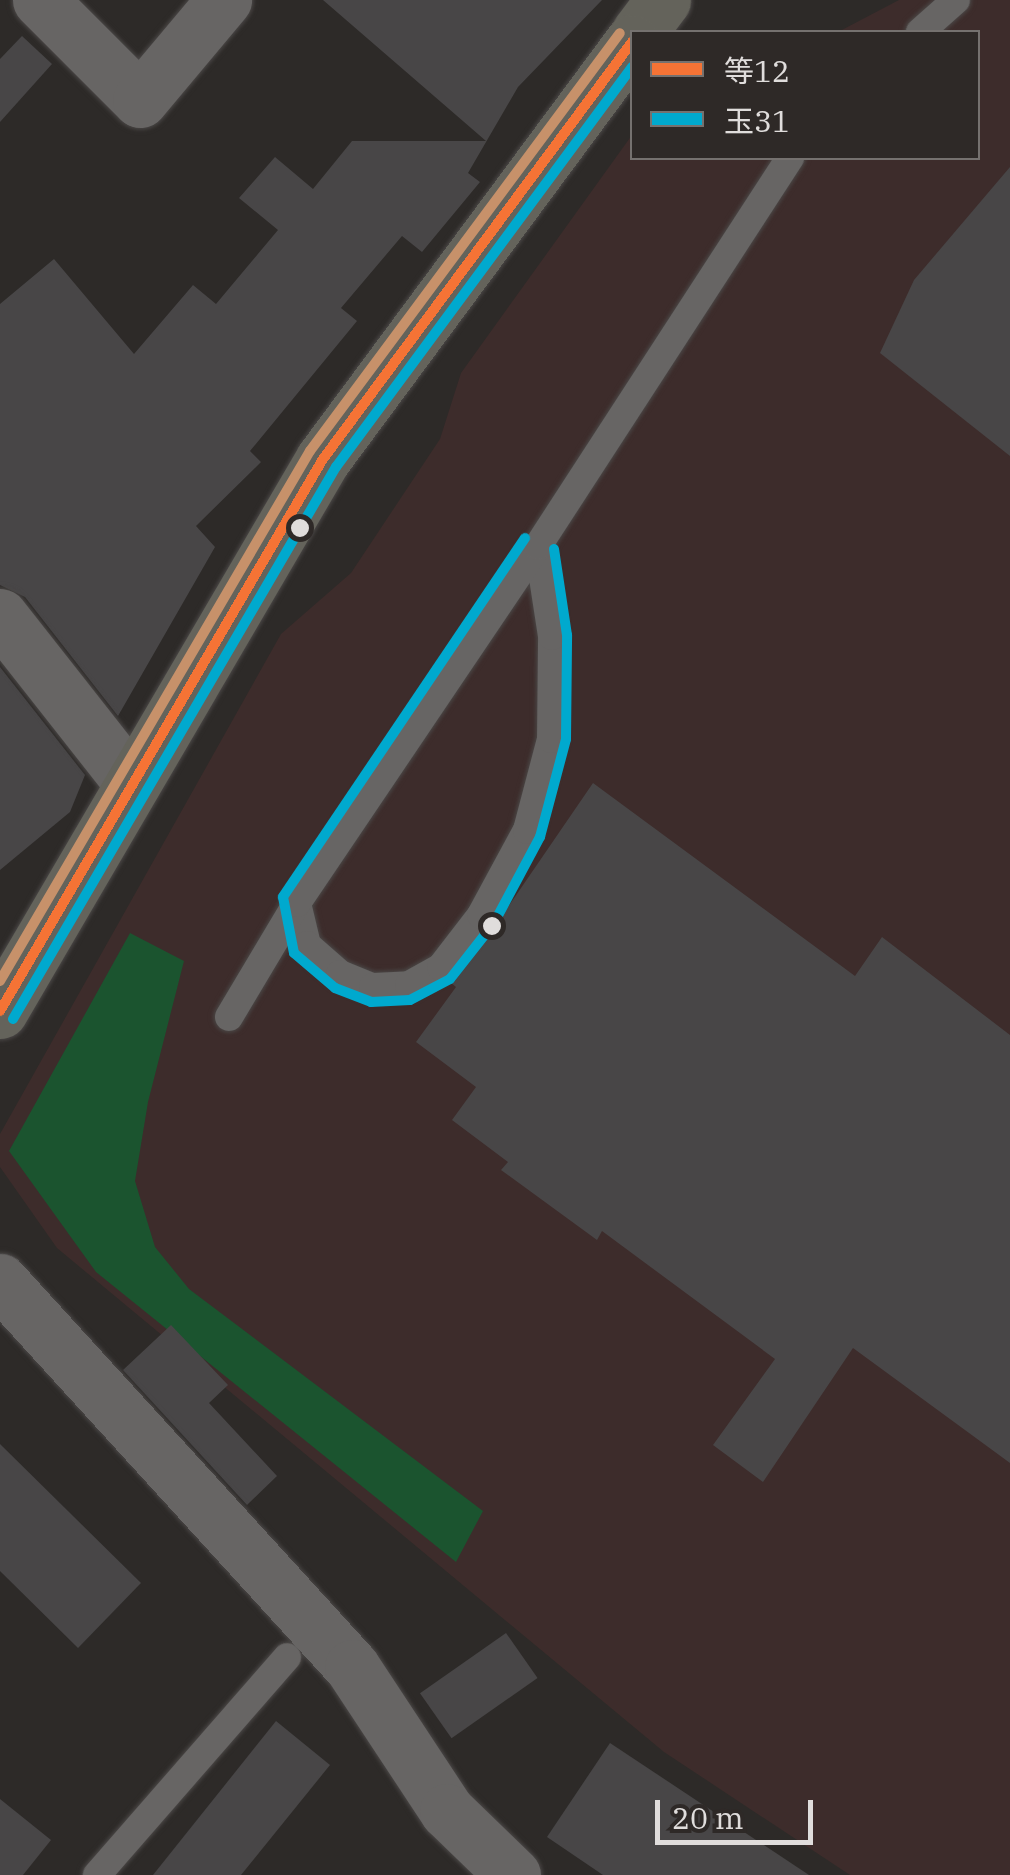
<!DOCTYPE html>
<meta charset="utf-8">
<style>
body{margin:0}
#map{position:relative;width:1010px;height:1875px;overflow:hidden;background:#2d2a28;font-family:"IBM Plex Serif","Noto Sans JP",serif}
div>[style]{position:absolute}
.medical>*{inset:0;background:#3d2c2b}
.green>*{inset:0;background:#1b542f}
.building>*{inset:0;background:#484647;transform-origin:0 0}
.roads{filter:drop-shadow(0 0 2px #4a4746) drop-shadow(0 0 2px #4a4746)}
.lane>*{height:28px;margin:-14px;padding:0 14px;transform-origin:14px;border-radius:14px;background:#676564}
.street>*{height:55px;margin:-27.5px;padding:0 27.5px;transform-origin:27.5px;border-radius:27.5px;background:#676564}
.primary>*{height:55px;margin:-27.5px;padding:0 27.5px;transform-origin:27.5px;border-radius:27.5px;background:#64635b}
.bus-1>*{height:10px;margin:-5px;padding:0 5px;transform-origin:5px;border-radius:5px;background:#f57335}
.bus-2>*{height:10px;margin:-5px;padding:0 5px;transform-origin:5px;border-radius:5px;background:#00a9ce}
.bus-3>*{height:10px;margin:-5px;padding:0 5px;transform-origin:5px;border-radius:5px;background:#c7916a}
.dots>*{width:28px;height:28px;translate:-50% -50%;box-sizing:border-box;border:5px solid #2e2927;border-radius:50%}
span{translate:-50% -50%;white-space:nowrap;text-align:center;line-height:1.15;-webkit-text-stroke:8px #2e2927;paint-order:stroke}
.legend{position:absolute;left:630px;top:30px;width:350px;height:130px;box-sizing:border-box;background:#2e2927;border:2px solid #75716f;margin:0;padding:12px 18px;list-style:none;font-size:30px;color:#e0dddc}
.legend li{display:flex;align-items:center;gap:20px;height:50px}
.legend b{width:50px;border:2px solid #75716f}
.scale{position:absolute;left:655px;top:1800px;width:158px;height:45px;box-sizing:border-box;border:5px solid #e0dddc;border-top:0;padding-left:12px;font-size:30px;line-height:35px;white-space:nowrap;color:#e0dddc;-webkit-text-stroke:8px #2e2927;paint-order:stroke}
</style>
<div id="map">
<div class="medical">
<i style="clip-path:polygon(899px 0,1010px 0,1010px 1875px,850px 1875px,664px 1752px,57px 1248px,0 1167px,0 1134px,281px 634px,351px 573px,440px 439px,461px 373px,632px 135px,632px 158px,978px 158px,978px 32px,838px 32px)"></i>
</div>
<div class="green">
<i style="clip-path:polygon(130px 933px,184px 961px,148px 1102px,135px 1181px,155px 1247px,189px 1289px,483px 1511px,456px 1562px,96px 1272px,9px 1151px)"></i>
</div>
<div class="building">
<i style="clip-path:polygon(323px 0,602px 0,518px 87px,468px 173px,480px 182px,422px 252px,402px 236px,341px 308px,357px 321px,250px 451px,261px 462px,196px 526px,215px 547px,118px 716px,25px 597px,0 585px,0 304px,54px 259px,134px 354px,193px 285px,216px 304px,278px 230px,239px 198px,275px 157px,313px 189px,352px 141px,486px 141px)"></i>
<i style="clip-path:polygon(22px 36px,52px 64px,0 122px,0 59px)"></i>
<i style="clip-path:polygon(1010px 167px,1010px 456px,880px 353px,914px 280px)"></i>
<i style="clip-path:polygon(0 667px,85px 775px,70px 812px,0 870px)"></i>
<i style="clip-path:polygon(593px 783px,855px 976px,882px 937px,1010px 1035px,1010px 1463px,853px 1348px,763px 1482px,713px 1445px,775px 1359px,602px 1231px,597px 1240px,501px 1170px,508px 1162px,452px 1120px,476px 1087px,416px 1042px,456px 987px,450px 982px,495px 926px)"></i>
<i style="clip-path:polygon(171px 1325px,228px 1385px,209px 1403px,277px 1476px,247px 1505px,123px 1370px)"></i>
<i style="clip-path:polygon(0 1444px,141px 1583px,78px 1648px,0 1571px)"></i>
<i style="left:506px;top:1633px;width:55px;height:105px;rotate:55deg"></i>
<i style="clip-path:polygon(276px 1721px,330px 1765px,241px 1875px,153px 1875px)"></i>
<i style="clip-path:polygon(610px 1743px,809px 1875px,603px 1875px,547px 1837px)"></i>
<i style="clip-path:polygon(0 1799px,51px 1840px,23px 1875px,0 1875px)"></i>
</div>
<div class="roads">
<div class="lane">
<i style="left:920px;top:32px;width:48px;rotate:-41.6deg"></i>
<i style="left:297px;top:903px;width:43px;rotate:76.6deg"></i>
<i style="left:307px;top:945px;width:44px;rotate:41.3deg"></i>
<i style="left:340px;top:974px;width:35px;rotate:22deg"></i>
<i style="left:373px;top:987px;width:36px;rotate:-3deg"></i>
<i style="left:409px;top:985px;width:37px;rotate:-29deg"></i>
<i style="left:441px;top:967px;width:66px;rotate:-52.4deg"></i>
<i style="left:481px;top:915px;width:97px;rotate:-61.6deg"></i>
<i style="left:527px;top:830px;width:94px;rotate:-75.2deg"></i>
<i style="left:551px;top:739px;width:103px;rotate:-89.4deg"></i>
<i style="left:552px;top:636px;width:91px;rotate:-98.8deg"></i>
<i style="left:229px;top:1017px;width:133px;rotate:-59.2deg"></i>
<i style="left:297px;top:903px;width:431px;rotate:-56deg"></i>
<i style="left:538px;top:546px;width:463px;rotate:-57deg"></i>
<i style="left:97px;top:1875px;width:289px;rotate:-48.9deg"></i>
</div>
<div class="street">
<i style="left:40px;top:0;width:141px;rotate:45deg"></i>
<i style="left:140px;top:100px;width:131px;rotate:-50deg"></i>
<i style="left:0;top:616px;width:214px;rotate:51.8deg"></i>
<i style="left:0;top:1281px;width:522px;rotate:47.64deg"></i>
<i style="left:352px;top:1667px;width:173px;rotate:56.6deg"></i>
<i style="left:447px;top:1811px;width:92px;rotate:44.1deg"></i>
</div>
<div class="primary">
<i style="left:639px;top:32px;width:40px;rotate:-53deg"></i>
<i style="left:0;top:1011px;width:640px;rotate:-59.67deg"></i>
<i style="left:323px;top:459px;width:519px;rotate:-53.46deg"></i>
</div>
</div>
<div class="bus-1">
<i style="left:0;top:1011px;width:640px;rotate:-59.67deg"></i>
<i style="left:323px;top:459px;width:519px;rotate:-53.46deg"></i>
</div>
<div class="bus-2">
<i style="left:525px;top:538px;width:433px;rotate:124deg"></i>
<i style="left:283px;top:897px;width:57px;rotate:78.9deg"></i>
<i style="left:294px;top:953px;width:54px;rotate:40.5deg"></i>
<i style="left:335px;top:988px;width:39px;rotate:21deg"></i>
<i style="left:371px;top:1002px;width:39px;rotate:-3deg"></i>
<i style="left:410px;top:1000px;width:45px;rotate:-27.7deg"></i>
<i style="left:450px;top:979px;width:71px;rotate:-51.8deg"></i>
<i style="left:494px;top:923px;width:98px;rotate:-61.9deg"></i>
<i style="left:540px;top:837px;width:101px;rotate:-75.1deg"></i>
<i style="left:566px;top:739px;width:104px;rotate:-89.4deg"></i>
<i style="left:567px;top:635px;width:87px;rotate:-98.6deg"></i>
<i style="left:13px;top:1019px;width:640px;rotate:-59.67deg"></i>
<i style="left:336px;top:467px;width:498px;rotate:-53.5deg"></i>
</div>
<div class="bus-3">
<i style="left:0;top:981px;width:614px;rotate:-59.68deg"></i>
<i style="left:310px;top:451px;width:520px;rotate:-53.44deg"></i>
</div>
<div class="dots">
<i style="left:300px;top:528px;background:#e0dddc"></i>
<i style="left:492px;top:926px;background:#e0dddc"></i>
</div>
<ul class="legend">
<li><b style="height:12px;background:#f57335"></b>等12</li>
<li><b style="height:12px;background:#00a9ce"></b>玉31</li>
</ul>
<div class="scale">20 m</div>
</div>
